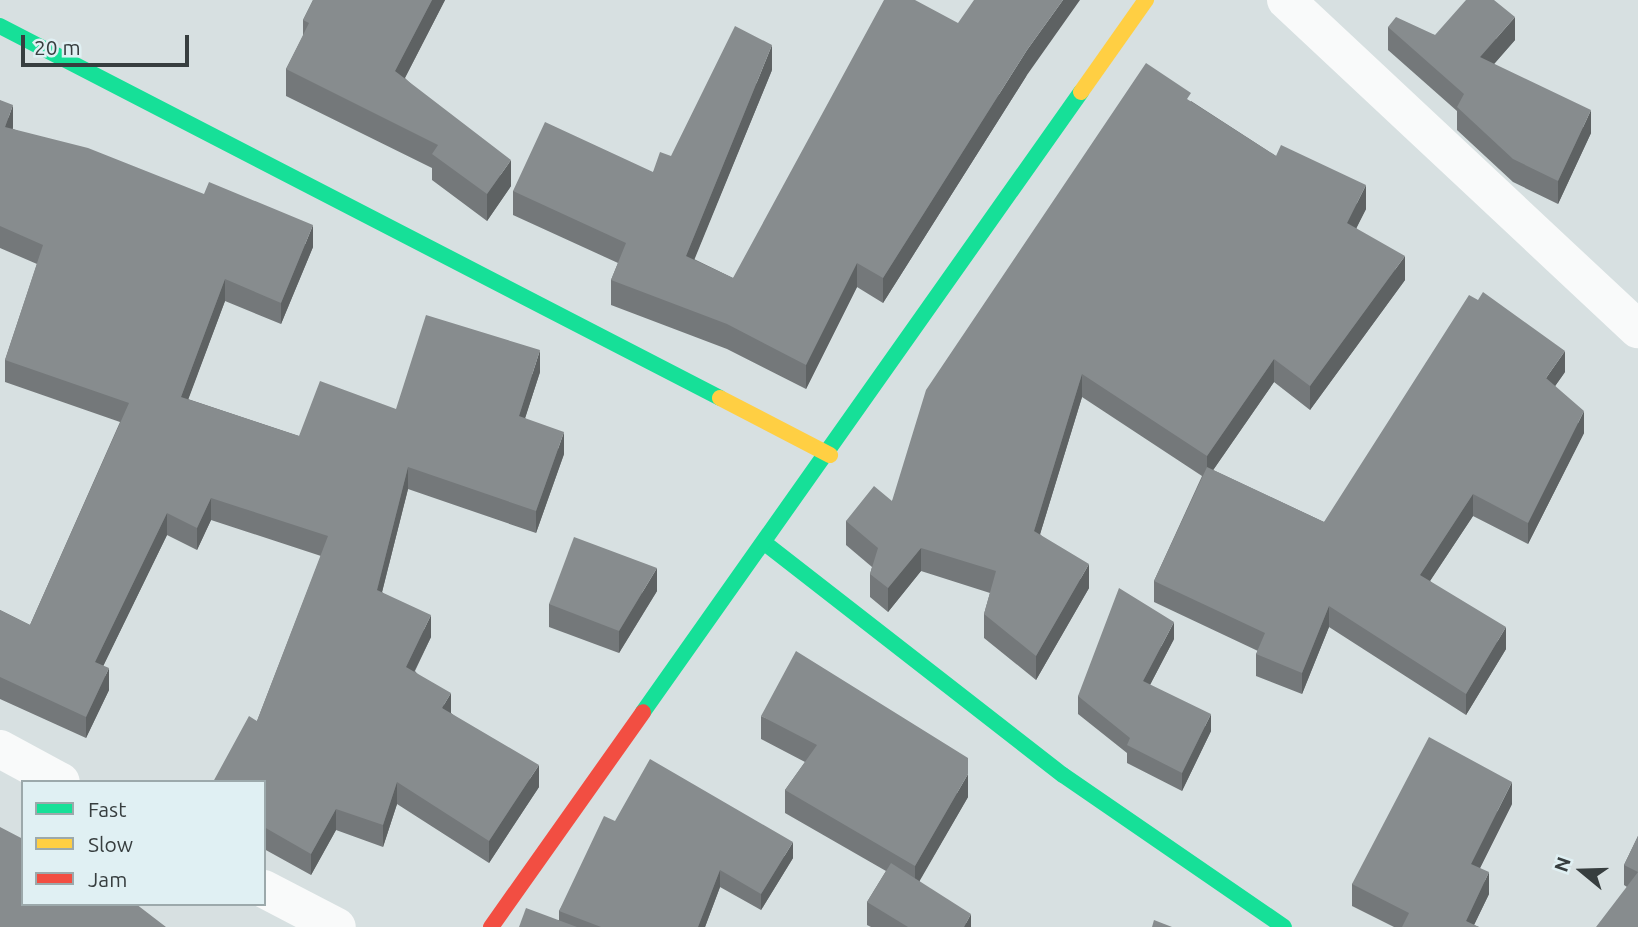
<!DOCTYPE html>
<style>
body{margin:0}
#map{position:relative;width:1638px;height:927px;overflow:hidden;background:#d7e0e1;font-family:Ubuntu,sans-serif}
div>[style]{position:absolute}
.street>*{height:38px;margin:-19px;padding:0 19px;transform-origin:19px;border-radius:19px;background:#f9fafa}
.fast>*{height:16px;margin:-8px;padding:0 8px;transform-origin:8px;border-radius:8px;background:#16e098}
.slow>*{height:16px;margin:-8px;padding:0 8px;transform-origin:8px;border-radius:8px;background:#ffcf43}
.jam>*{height:16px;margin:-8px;padding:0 8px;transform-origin:8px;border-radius:8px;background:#f24e42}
.wall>*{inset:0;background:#74787a}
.shaded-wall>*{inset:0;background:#5e6263}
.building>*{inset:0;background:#878c8e}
span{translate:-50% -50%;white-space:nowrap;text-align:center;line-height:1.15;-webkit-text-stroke:7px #e0f0f3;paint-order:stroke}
.legend{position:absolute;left:21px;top:780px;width:245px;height:126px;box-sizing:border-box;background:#e0f0f3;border:2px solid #9ca9ab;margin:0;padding:9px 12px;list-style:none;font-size:21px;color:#373e3f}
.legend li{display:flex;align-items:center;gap:14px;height:35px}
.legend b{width:35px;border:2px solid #9ca9ab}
.north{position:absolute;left:1547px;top:836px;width:70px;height:70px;-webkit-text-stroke:5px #e0f0f3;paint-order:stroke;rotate:289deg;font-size:19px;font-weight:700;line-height:28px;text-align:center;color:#373e3f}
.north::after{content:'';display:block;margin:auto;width:24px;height:32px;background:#373e3f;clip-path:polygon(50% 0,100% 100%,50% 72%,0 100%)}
.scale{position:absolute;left:21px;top:35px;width:168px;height:32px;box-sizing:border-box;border:4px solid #373e3f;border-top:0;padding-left:9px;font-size:21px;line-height:24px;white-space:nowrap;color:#373e3f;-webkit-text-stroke:5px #e0f0f3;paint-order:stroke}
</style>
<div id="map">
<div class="street">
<i style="left:1286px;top:0;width:482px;rotate:43.1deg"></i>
<i style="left:0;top:749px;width:69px;rotate:28.4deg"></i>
<i style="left:264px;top:889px;width:82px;rotate:27.5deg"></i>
</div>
<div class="fast">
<i style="left:0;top:26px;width:810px;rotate:27.32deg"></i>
<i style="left:766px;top:544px;width:376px;rotate:37.9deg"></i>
<i style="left:1063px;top:775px;width:268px;rotate:34.5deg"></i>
<i style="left:643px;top:712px;width:759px;rotate:-54.76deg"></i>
</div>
<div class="slow">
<i style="left:1081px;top:92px;width:113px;rotate:-54.8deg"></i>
<i style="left:720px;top:398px;width:124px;rotate:27.4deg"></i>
</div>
<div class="jam">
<i style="left:491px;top:927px;width:263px;rotate:-54.7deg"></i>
</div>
<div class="wall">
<i style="clip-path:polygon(313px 0,445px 0,405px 78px,511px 186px,487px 221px,432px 180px,432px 168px,286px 96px,286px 69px,303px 36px,303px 20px)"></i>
<i style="clip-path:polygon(1388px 27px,1435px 35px,1515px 40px,1494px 64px,1591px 133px,1558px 204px,1513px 182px,1457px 130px,1457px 111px,1388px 50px)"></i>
<i style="clip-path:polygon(772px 70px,694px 259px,733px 278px,1027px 75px,883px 303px,857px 287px,806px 389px,727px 349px,611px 305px,611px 280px,618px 263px,513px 215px,513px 191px,653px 172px)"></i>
<i style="clip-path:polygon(0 100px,13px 127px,13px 129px,313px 247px,281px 324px,225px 301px,188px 399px,299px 436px,396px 409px,540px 372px,525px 418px,564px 454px,536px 533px,408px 489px,382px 592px,431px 637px,415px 671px,451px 713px,539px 787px,489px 863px,397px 804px,383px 847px,336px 830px,311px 875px,264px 849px,264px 782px,257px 721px,321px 556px,211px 520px,197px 550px,167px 535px,103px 666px,109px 690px,86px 738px,0 699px,0 610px,30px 625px,120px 422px,5px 382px,5px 360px,37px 264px,0 248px)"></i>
<i style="clip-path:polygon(1191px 101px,1276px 156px,1366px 209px,1356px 228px,1405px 280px,1310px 410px,1274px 382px,1213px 470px,1324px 522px,1565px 372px,1555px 386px,1584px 433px,1528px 544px,1473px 516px,1430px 581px,1506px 649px,1466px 715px,1329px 627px,1302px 694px,1256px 676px,1256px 654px,1258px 651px,1154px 602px,1154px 581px,1202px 476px,1082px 397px,1040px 534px,1089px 588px,1036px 680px,984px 638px,984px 614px,990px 593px,921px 571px,888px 612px,870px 597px,870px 574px,872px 567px,846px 545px,846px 521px,892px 501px)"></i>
<i style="clip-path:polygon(657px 591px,619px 653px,549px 627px,549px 604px)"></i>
<i style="clip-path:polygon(1174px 639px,1150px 685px,1211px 731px,1182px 791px,1127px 763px,1127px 753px,1078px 714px,1078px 696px)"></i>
<i style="clip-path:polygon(761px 716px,968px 797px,919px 881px,971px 927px,871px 927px,867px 925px,867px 902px,886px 871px,785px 813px,785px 790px,805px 762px,761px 739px)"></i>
<i style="clip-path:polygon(1512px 804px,1480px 868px,1489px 894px,1474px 925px,1479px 927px,1394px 927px,1352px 906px,1352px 884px)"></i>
<i style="clip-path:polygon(615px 821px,793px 858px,761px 910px,720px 887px,705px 927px,519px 927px,559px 920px,559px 911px)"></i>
<i style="clip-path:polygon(1638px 836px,1638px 927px,1627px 887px,1624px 885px,1624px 865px)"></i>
</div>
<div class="shaded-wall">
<i style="clip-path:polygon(432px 0,445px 0,395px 97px,395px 71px)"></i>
<i style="clip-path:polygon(1063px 0,1080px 0,1027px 75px,883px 303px,883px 278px,1027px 50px)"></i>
<i style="clip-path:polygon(1515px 17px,1515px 40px,1480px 80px,1480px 57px)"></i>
<i style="clip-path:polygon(772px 45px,772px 70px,686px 280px,686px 256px)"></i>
<i style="clip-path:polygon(13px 105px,13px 127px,5px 148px,5px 127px)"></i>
<i style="clip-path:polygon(1591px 110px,1591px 133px,1558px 204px,1558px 181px)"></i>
<i style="clip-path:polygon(511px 160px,511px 186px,487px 221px,487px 194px)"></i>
<i style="clip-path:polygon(1366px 185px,1366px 209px,1347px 247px,1347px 223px)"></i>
<i style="clip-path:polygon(313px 225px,313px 247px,281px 324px,281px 303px)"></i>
<i style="clip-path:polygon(1405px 256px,1405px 280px,1310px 410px,1310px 386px)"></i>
<i style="clip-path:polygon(857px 263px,857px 287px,806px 389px,806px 365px)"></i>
<i style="clip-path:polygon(225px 279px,225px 301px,181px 419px,181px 397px)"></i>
<i style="clip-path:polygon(540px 350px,540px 372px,519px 437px,519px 416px)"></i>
<i style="clip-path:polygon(1565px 351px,1565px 372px,1546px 399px,1546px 378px)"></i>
<i style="clip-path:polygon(1274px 359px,1274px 382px,1207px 479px,1207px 456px)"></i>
<i style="clip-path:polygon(1082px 374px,1082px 397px,1034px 554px,1034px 531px)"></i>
<i style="clip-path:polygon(1584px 411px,1584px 433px,1528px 544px,1528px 523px)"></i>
<i style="clip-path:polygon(564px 432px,564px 454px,536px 533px,536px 511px)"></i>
<i style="clip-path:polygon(408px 467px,408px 489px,377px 612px,377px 590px)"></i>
<i style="clip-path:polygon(1473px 494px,1473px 516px,1420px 596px,1420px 575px)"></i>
<i style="clip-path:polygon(211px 498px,211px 520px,197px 550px,197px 528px)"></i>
<i style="clip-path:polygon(167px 513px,167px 535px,95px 683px,95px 662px)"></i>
<i style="clip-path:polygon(921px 548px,921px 571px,888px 612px,888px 588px)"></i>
<i style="clip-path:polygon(1089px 564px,1089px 588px,1036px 680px,1036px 656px)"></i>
<i style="clip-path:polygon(657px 568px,657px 591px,619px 653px,619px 631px)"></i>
<i style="clip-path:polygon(1329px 606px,1329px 627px,1302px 694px,1302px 673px)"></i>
<i style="clip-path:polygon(431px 615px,431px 637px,406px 688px,406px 667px)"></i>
<i style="clip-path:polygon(1174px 622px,1174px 639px,1143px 698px,1143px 681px)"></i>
<i style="clip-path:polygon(1506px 627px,1506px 649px,1466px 715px,1466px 694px)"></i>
<i style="clip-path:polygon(109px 668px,109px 690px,86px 738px,86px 717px)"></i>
<i style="clip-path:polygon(451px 693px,451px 715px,442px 708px)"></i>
<i style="clip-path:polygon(1211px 714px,1211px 731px,1182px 791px,1182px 773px)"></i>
<i style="clip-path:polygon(539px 765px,539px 787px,489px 863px,489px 841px)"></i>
<i style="clip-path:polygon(968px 774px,968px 797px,915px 889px,915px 866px)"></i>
<i style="clip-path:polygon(397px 782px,397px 804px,383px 847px,383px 825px)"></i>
<i style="clip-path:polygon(1512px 782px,1512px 804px,1471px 886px,1471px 864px)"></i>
<i style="clip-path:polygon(336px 809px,336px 830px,311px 875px,311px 854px)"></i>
<i style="clip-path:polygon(793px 842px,793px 858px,761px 910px,761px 894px)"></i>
<i style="clip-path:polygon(720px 870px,720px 887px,705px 927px,698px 927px)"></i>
<i style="clip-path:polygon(1489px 872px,1489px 894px,1473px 927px,1466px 921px)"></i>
<i style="clip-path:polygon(971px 914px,971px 927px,964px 927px)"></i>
</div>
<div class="building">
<i style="clip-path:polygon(313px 0,432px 0,395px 71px,511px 160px,487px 194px,432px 154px,438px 145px,286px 69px,309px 23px,303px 20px)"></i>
<i style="clip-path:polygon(884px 0,915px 0,958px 23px,974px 0,1063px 0,1027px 50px,883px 278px,857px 263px,806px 365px,727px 324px,611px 280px,626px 243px,513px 191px,545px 122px,653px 172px,660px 152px,671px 156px,735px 26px,772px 45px,686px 256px,733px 278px)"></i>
<i style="clip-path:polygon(1466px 0,1494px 0,1515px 17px,1480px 57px,1591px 110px,1558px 181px,1513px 159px,1457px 107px,1464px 94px,1388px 27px,1396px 17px,1435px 35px)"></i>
<i style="clip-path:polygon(1146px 63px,1191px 93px,1187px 99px,1276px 156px,1281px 145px,1366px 185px,1347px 223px,1405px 256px,1310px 386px,1274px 359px,1207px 456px,1082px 374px,1034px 531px,1089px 564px,1036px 656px,984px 614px,996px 571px,921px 548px,888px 588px,870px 574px,878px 548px,846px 521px,874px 486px,892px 501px,926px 390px)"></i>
<i style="clip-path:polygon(0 100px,13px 105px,5px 127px,88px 148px,204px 194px,209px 182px,313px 225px,281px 303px,225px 279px,181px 397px,299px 436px,320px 381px,396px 409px,426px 315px,540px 350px,519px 416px,564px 432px,536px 511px,408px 467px,377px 590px,431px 615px,406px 667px,451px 693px,442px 708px,539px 765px,489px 841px,397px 782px,383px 825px,336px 809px,311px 854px,264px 827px,264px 782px,213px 782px,249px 716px,257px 721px,328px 536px,211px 498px,197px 528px,167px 513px,95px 662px,109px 668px,86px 717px,0 677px,0 610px,30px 625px,129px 403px,5px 360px,43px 245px,0 226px)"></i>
<i style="clip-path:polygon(1483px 292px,1565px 351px,1546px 378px,1584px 411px,1528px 523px,1473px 494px,1420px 575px,1506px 627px,1466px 694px,1329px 606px,1302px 673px,1256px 654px,1265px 633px,1154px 581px,1207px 467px,1324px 522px,1469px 295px,1478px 300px)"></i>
<i style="clip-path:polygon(574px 537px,657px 568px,619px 631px,549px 604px)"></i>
<i style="clip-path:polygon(1119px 588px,1174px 622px,1143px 681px,1211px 714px,1182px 773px,1127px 745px,1130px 738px,1078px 696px)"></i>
<i style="clip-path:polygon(796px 651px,968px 758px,968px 774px,915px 866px,785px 790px,817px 745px,761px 716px)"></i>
<i style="clip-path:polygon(1429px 737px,1512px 782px,1471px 864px,1489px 872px,1466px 921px,1479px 927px,1402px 927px,1409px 913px,1352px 884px)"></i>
<i style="clip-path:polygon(650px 759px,793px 842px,761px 894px,720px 870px,698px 927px,601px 927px,559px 911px,604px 816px,615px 821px)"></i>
<i style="clip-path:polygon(0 827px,23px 839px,23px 904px,136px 904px,166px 927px,0 927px)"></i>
<i style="clip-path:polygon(1638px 836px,1638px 927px,1596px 927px,1638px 872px,1624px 865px)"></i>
<i style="clip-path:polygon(891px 863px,971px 914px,964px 927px,908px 927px,867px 902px)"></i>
<i style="clip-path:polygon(526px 908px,577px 927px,519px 927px)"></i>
<i style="clip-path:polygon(1154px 920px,1172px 927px,1152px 927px)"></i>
</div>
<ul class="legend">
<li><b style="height:9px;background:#16e098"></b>Fast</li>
<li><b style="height:9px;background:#ffcf43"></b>Slow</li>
<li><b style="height:9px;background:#f24e42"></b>Jam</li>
</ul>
<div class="north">N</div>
<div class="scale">20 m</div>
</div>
